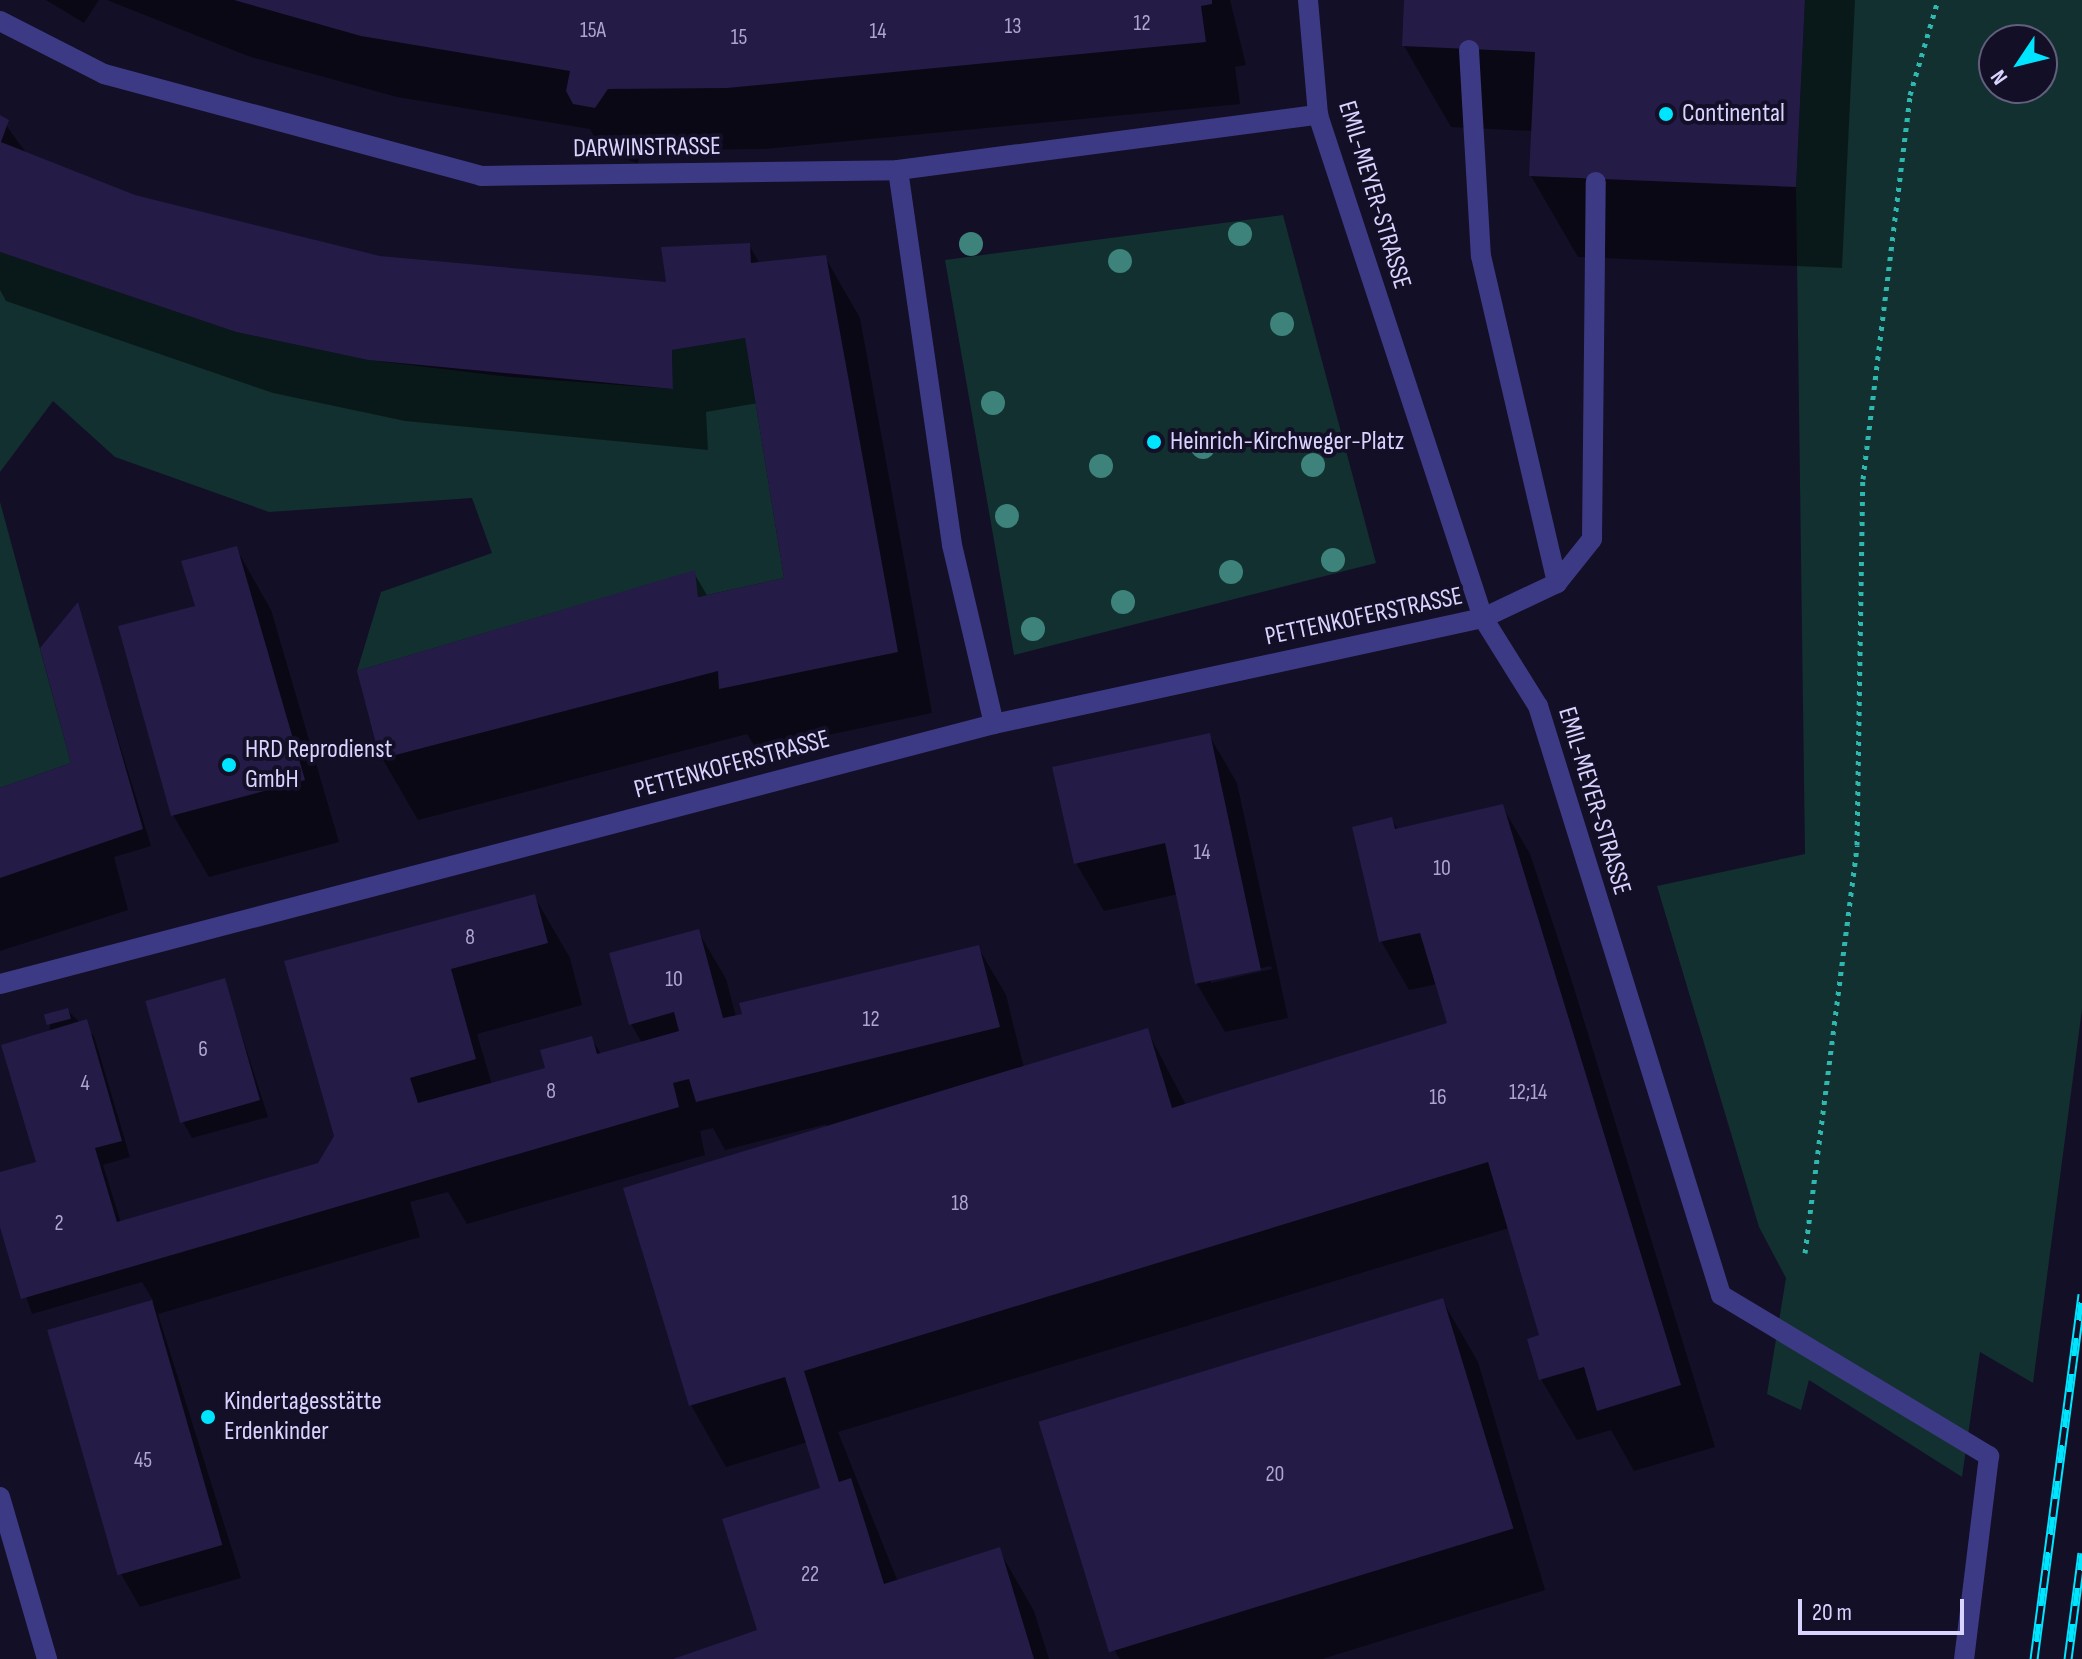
<!DOCTYPE html>
<meta charset="utf-8">
<style>
body{margin:0}
#map{position:relative;width:2082px;height:1659px;overflow:hidden;background:#130f26;font-family:"Sofia Sans Condensed",sans-serif}
div>[style]{position:absolute}
.green>*{inset:0;background:#12302f}
.shadow>*{inset:0;background:#0007}
.building>*{inset:0;background:#241b47;transform-origin:0 0}
.path>*{height:5px;margin-top:-2.5px;transform-origin:0;background:repeating-linear-gradient(90deg,#2fb8b0 0 4px,transparent 0 10px)}
.minor>*{height:20px;margin:-10px;padding:0 10px;transform-origin:10px;border-radius:10px;background:#3d3a85}
.rail>*{height:9px;margin-top:-4.5px;transform-origin:0;background:repeating-linear-gradient(90deg,#130f26 0 18px,#00e5ff 0 36px);box-sizing:border-box;border-block:2px solid #00e5ff}
.trees>*{width:24px;height:24px;margin:-12px;border-radius:50%;background:#3d827b}
.dots>*{width:22px;height:22px;translate:-50% -50%;box-sizing:border-box;border:4px solid #130f26;border-radius:50%}
span{translate:-50% -50%;white-space:nowrap;text-align:center;line-height:1.15;-webkit-text-stroke:8px #130f26;paint-order:stroke}
.number-label{font-size:22px;color:#aca6d1}
.number-label span{-webkit-text-stroke-width:0}
.poi-label{font-size:26px;color:#d9d4ff}
.left{translate:0 -50%;text-align:left}
.street-label{font-size:26px;color:#d9d4ff}
.north{position:absolute;left:1978px;top:24px;width:80px;height:80px;box-sizing:border-box;background:#130f26;border:2px solid #625e7d;border-radius:50%;rotate:235deg;font-size:22px;font-weight:700;line-height:32px;text-align:center;color:#d9d4ff}
.north::after{content:'';display:block;margin:auto;width:28px;height:36px;background:#00e5ff;clip-path:polygon(50% 0,100% 100%,50% 72%,0 100%)}
.scale{position:absolute;left:1798px;top:1599px;width:166px;height:36px;box-sizing:border-box;border:4px solid #d9d4ff;border-top:0;padding-left:10px;font-size:24px;line-height:28px;white-space:nowrap;color:#d9d4ff;-webkit-text-stroke:6px #130f26;paint-order:stroke}
</style>
<div id="map">
<div class="green">
<i style="clip-path:polygon(evenodd,1805px 0,2082px 0,2082px 1009px,2033px 1383px,1980px 1352px,1962px 1477px,1809px 1380px,1801px 1410px,1767px 1394px,1786px 1278px,1759px 1227px,1657px 886px,1805px 854px,1796px 187px,1805px 0,1994px 40px,2042px 40px,2042px 88px,1994px 88px,1994px 40px)"></i>
<i style="clip-path:polygon(1283px 215px,1376px 563px,1014px 655px,945px 260px)"></i>
<i style="clip-path:polygon(0 252px,236px 332px,368px 360px,511px 377px,673px 389px,672px 350px,745px 338px,784px 578px,698px 597px,694px 571px,357px 671px,381px 592px,492px 553px,472px 498px,269px 512px,115px 457px,53px 401px,0 472px)"></i>
<i style="clip-path:polygon(0 502px,71px 763px,0 788px)"></i>
</div>
<div class="shadow">
<i style="clip-path:polygon(46px 0,99px 0,84px 23px)"></i>
<i style="clip-path:polygon(107px 0,1230px 0,1246px 65px,1235px 67px,1240px 104px,764px 149px,643px 150px,637px 163px,603px 152px,590px 129px,397px 97px,248px 56px)"></i>
<i style="clip-path:polygon(1406px 0,1855px 0,1842px 268px,1578px 257px,1531px 176px,1533px 131px,1451px 127px,1404px 46px)"></i>
<i style="clip-path:polygon(0 117px,27px 154px,135px 197px,380px 258px,668px 285px,749px 245px,760px 264px,825px 257px,860px 318px,932px 713px,757px 750px,747px 734px,418px 820px,382px 758px,694px 573px,708px 597px,787px 580px,758px 403px,706px 412px,708px 450px,405px 421px,273px 393px,6px 301px,0 290px)"></i>
<i style="clip-path:polygon(236px 548px,271px 610px,339px 842px,209px 877px,173px 815px,197px 608px)"></i>
<i style="clip-path:polygon(77px 606px,151px 846px,114px 857px,128px 910px,0 951px,0 790px,74px 764px)"></i>
<i style="clip-path:polygon(evenodd,1209px 735px,1237px 783px,1288px 1018px,1225px 1032px,1197px 984px,1178px 894px,1104px 911px,1076px 863px,1209px 735px,1271px 966px,1272px 969px,1211px 983px,1211px 979px,1271px 966px)"></i>
<i style="clip-path:polygon(1502px 806px,1530px 854px,1569px 972px,1715px 1447px,1634px 1471px,1611px 1430px,1577px 1440px,1541px 1379px,1541px 1337px,1509px 1228px,838px 1432px,898px 1582px,999px 1550px,1034px 1611px,1049px 1659px,675px 1659px,760px 1632px,823px 1489px,808px 1442px,726px 1467px,691px 1405px,827px 1124px,725px 1150px,713px 1128px,700px 1131px,705px 1155px,467px 1224px,448px 1192px,410px 1202px,420px 1237px,158px 1314px,241px 1578px,140px 1607px,121px 1574px,50px 1332px,154px 1302px,142px 1282px,32px 1314px,0 1220px,0 1174px,39px 1163px,50px 1025px,67px 1010px,94px 1036px,130px 1157px,103px 1165px,121px 1223px,320px 1164px,336px 1136px,286px 962px,534px 896px,570px 958px,582px 1005px,477px 1034px,492px 1085px,548px 1070px,591px 1038px,601px 1054px,642px 1043px,631px 1024px,698px 931px,726px 979px,736px 1017px,978px 947px,1006px 995px,1024px 1068px,1147px 1030px,1186px 1105px,1450px 1025px,1437px 984px,1409px 990px,1381px 941px,1391px 819px,1398px 830px)"></i>
<i style="clip-path:polygon(224px 980px,268px 1117px,192px 1138px,183px 1122px)"></i>
<i style="clip-path:polygon(1442px 1300px,1478px 1362px,1545px 1590px,1322px 1659px,1120px 1659px,1114px 1650px)"></i>
</div>
<div class="building">
<i style="clip-path:polygon(234px 0,1212px 0,1212px 4px,1201px 6px,1206px 42px,727px 88px,608px 89px,595px 108px,573px 104px,566px 91px,570px 71px,361px 36px)"></i>
<i style="clip-path:polygon(1404px 0,1805px 0,1796px 187px,1529px 176px,1535px 52px,1402px 46px)"></i>
<i style="clip-path:polygon(0 115px,9px 120px,1px 142px,135px 195px,380px 256px,666px 282px,661px 247px,750px 243px,751px 263px,826px 255px,898px 652px,719px 689px,718px 671px,380px 759px,357px 671px,695px 570px,698px 597px,784px 578px,745px 338px,672px 350px,673px 389px,368px 360px,236px 332px,0 252px)"></i>
<i style="clip-path:polygon(237px 546px,305px 780px,171px 816px,118px 626px,195px 606px,181px 561px)"></i>
<i style="clip-path:polygon(78px 602px,143px 829px,0 878px,0 788px,71px 763px,40px 648px)"></i>
<i style="clip-path:polygon(1210px 733px,1261px 970px,1195px 984px,1165px 843px,1074px 864px,1052px 767px)"></i>
<i style="clip-path:polygon(1503px 804px,1681px 1385px,1597px 1411px,1584px 1367px,1539px 1380px,1527px 1339px,1539px 1335px,1488px 1162px,804px 1371px,839px 1482px,851px 1478px,884px 1584px,1000px 1547px,1034px 1659px,673px 1659px,757px 1630px,722px 1519px,820px 1488px,785px 1377px,689px 1406px,623px 1188px,1148px 1028px,1172px 1108px,1447px 1023px,1420px 933px,1379px 942px,1352px 827px,1392px 817px,1395px 829px)"></i>
<i style="clip-path:polygon(535px 894px,548px 943px,451px 969px,476px 1059px,410px 1078px,418px 1103px,545px 1068px,540px 1050px,592px 1036px,597px 1054px,679px 1031px,674px 1012px,629px 1025px,609px 953px,699px 929px,723px 1018px,742px 1014px,739px 1003px,979px 945px,1000px 1027px,696px 1102px,689px 1079px,673px 1083px,679px 1107px,21px 1299px,0 1227px,0 1172px,36px 1162px,1px 1045px,87px 1019px,122px 1141px,95px 1148px,117px 1222px,318px 1163px,334px 1136px,284px 961px)"></i>
<i style="left:225px;top:978px;width:127px;height:83px;rotate:74deg"></i>
<i style="left:68px;top:1008px;width:11px;height:25px;rotate:75deg"></i>
<i style="left:1443px;top:1298px;width:241px;height:423px;rotate:73deg"></i>
<i style="left:152px;top:1300px;width:255px;height:109px;rotate:74deg"></i>
</div>
<div class="path">
<i style="left:1805px;top:1253px;width:411px;rotate:-82.7deg"></i>
<i style="left:1857px;top:845px;width:366px;rotate:-89.1deg"></i>
<i style="left:1863px;top:479px;width:387px;rotate:-83deg"></i>
<i style="left:1910px;top:95px;width:99px;rotate:-73.6deg"></i>
</div>
<div class="minor">
<i style="left:1308px;top:0;width:115px;rotate:85deg"></i>
<i style="left:1318px;top:115px;width:529px;rotate:71.84deg"></i>
<i style="left:1483px;top:618px;width:104px;rotate:58deg"></i>
<i style="left:1538px;top:706px;width:617px;rotate:72.74deg"></i>
<i style="left:1721px;top:1295px;width:313px;rotate:31deg"></i>
<i style="left:1989px;top:1456px;width:205px;rotate:97deg"></i>
<i style="left:0;top:21px;width:117px;rotate:27deg"></i>
<i style="left:104px;top:74px;width:391px;rotate:15.1deg"></i>
<i style="left:481px;top:176px;width:417px;rotate:-0.8deg"></i>
<i style="left:898px;top:170px;width:424px;rotate:-7.5deg"></i>
<i style="left:1469px;top:50px;width:206px;rotate:86.7deg"></i>
<i style="left:1481px;top:256px;width:336px;rotate:76.9deg"></i>
<i style="left:898px;top:170px;width:379px;rotate:81.8deg"></i>
<i style="left:952px;top:545px;width:184px;rotate:76.8deg"></i>
<i style="left:0;top:984px;width:1027px;rotate:-14.66deg"></i>
<i style="left:994px;top:724px;width:500px;rotate:-12.23deg"></i>
<i style="left:1483px;top:618px;width:82px;rotate:-25.3deg"></i>
<i style="left:1557px;top:583px;width:56px;rotate:-51.5deg"></i>
<i style="left:1592px;top:539px;width:357px;rotate:-89.4deg"></i>
<i style="left:0;top:1497px;width:169px;rotate:73.8deg"></i>
</div>
<div class="rail">
<i style="left:2034px;top:1659px;width:368px;rotate:-82.5deg"></i>
<i style="left:2068px;top:1659px;width:107px;rotate:-82.5deg"></i>
</div>
<div class="trees">
<i style="left:1240px;top:234px"></i>
<i style="left:971px;top:244px"></i>
<i style="left:1120px;top:261px"></i>
<i style="left:1282px;top:324px"></i>
<i style="left:993px;top:403px"></i>
<i style="left:1203px;top:447px"></i>
<i style="left:1313px;top:465px"></i>
<i style="left:1101px;top:466px"></i>
<i style="left:1007px;top:516px"></i>
<i style="left:1333px;top:560px"></i>
<i style="left:1231px;top:572px"></i>
<i style="left:1123px;top:602px"></i>
<i style="left:1033px;top:629px"></i>
</div>
<div class="dots">
<i style="left:1666px;top:114px;background:#00e5ff"></i>
<i style="left:1154px;top:442px;background:#00e5ff"></i>
<i style="left:229px;top:765px;background:#00e5ff"></i>
<i style="left:208px;top:1417px;background:#00e5ff"></i>
</div>
<div class="number-label">
<span style="left:1142px;top:24px">12</span>
<span style="left:1013px;top:27px">13</span>
<span style="left:593px;top:31px">15A</span>
<span style="left:878px;top:32px">14</span>
<span style="left:739px;top:38px">15</span>
<span style="left:1202px;top:853px">14</span>
<span style="left:1442px;top:869px">10</span>
<span style="left:470px;top:938px">8</span>
<span style="left:674px;top:980px">10</span>
<span style="left:871px;top:1020px">12</span>
<span style="left:203px;top:1050px">6</span>
<span style="left:85px;top:1084px">4</span>
<span style="left:551px;top:1092px">8</span>
<span style="left:1528px;top:1093px">12;14</span>
<span style="left:1438px;top:1098px">16</span>
<span style="left:960px;top:1204px">18</span>
<span style="left:59px;top:1224px">2</span>
<span style="left:143px;top:1461px">45</span>
<span style="left:1275px;top:1475px">20</span>
<span style="left:810px;top:1575px">22</span>
</div>
<div class="poi-label">
<span class="left" style="left:1682px;top:114px">Continental</span>
<span class="left" style="left:1170px;top:442px">Heinrich-Kirchweger-Platz</span>
<span class="left" style="left:245px;top:765px">HRD Reprodienst<br>GmbH</span>
<span class="left" style="left:224px;top:1417px">Kindertagesstätte<br>Erdenkinder</span>
</div>
<div class="street-label">
<span style="left:647px;top:148px;rotate:-1deg">DARWINSTRASSE</span>
<span style="left:1374px;top:195px;rotate:73deg">EMIL-MEYER-STRASSE</span>
<span style="left:1364px;top:617px;rotate:-12deg">PETTENKOFERSTRASSE</span>
<span style="left:732px;top:765px;rotate:-15deg">PETTENKOFERSTRASSE</span>
<span style="left:1594px;top:801px;rotate:73deg">EMIL-MEYER-STRASSE</span>
</div>
<div class="north">N</div>
<div class="scale">20 m</div>
</div>
